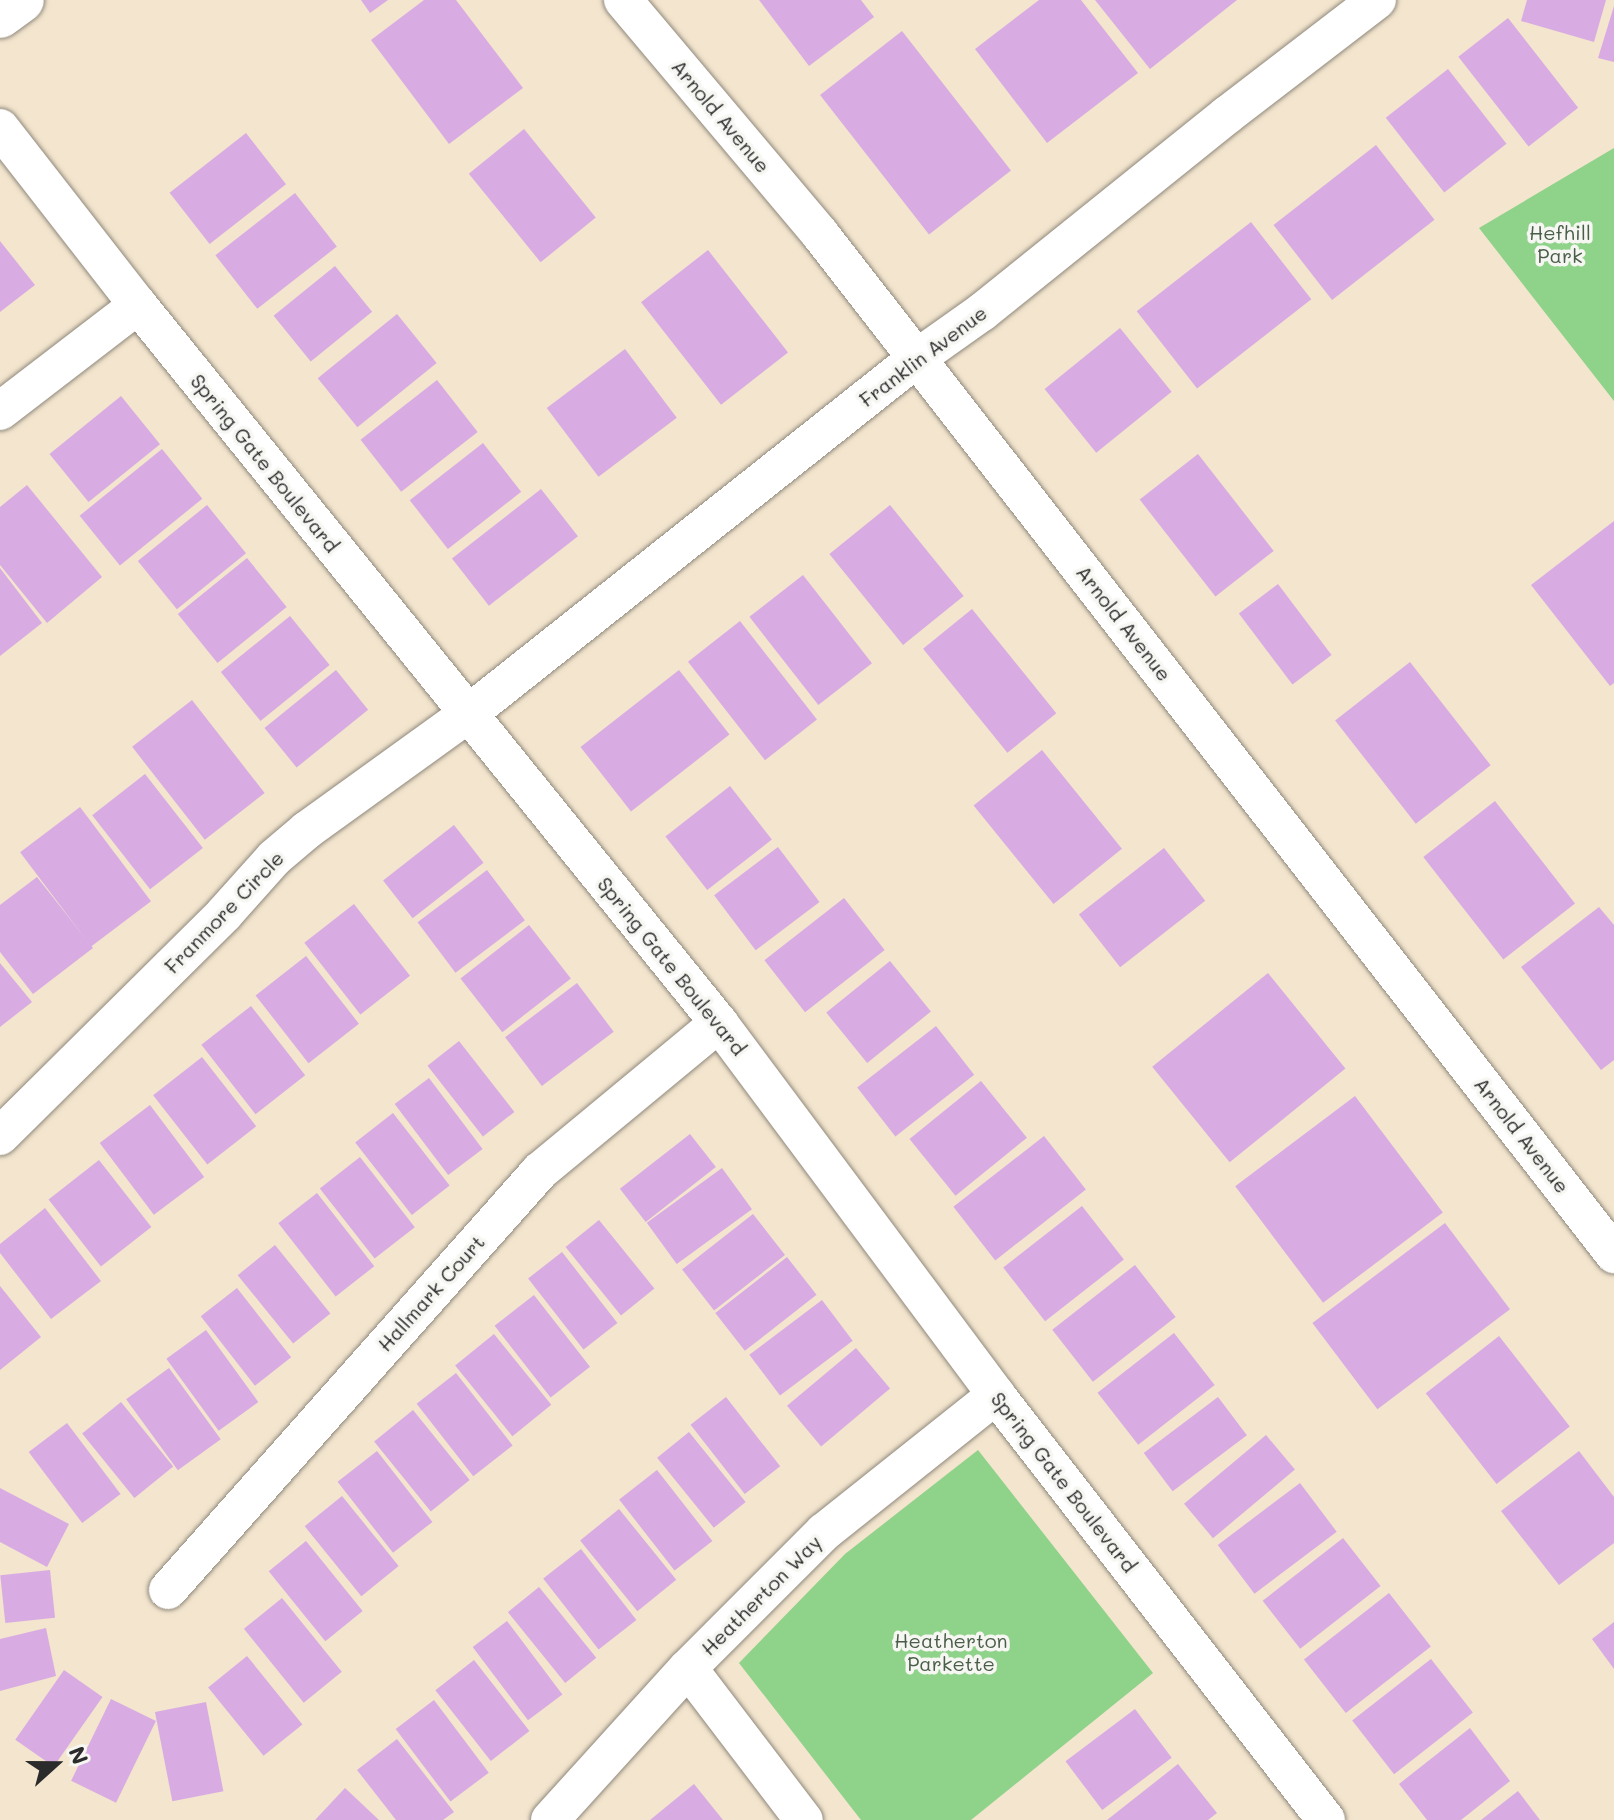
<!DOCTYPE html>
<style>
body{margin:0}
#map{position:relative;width:1614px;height:1820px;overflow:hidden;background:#f3e5ce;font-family:Mali,sans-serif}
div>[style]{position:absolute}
.green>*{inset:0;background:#8fd28a}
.building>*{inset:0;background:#d8ace3;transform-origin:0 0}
.roads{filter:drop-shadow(0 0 2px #8f887c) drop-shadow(0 0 2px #8f887c)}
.minor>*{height:38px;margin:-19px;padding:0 19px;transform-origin:19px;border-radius:19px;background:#fff}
.tertiary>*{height:44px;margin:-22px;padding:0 22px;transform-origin:22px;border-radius:22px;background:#fff}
span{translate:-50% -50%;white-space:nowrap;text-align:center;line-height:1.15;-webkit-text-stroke:7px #f6f6f2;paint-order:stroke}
.street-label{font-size:20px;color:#2b2b2b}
.park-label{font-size:20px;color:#495d48}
.north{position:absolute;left:16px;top:1724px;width:80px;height:80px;-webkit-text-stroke:6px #f6f6f2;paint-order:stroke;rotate:69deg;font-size:22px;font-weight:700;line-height:32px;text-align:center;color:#2b2b2b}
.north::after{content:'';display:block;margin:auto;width:28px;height:36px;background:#2b2b2b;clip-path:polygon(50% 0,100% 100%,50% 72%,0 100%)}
</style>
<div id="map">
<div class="green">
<i style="clip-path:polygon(1614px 148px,1614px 401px,1479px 228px)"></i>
<i style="clip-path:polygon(978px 1450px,1153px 1673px,971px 1820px,861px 1820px,739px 1663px,845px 1554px)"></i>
</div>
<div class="building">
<i style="clip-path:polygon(361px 0,388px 0,370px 13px)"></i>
<i style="clip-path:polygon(424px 0,456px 0,523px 88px,449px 144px,371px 40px)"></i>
<i style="clip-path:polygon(759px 0,861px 0,874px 17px,809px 66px)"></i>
<i style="clip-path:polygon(1039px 0,1081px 0,1138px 73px,1047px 143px,975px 49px)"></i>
<i style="clip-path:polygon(1095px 0,1237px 0,1150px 69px)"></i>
<i style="clip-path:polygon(1527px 0,1606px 0,1594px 42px,1521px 21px)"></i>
<i style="clip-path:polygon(1614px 6px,1614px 62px,1598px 58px)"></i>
<i style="left:1508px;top:18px;width:114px;height:63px;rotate:52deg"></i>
<i style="left:902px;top:31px;width:177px;height:104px;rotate:52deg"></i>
<i style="left:1448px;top:69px;width:95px;height:79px;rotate:52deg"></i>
<i style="left:524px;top:129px;width:114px;height:71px;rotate:51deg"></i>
<i style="left:246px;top:133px;width:65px;height:97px;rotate:52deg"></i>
<i style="left:1376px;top:145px;width:95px;height:130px;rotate:52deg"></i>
<i style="left:295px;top:193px;width:68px;height:101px;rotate:52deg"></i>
<i style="left:1251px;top:222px;width:98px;height:145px;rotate:52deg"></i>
<i style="clip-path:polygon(0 241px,35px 285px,0 312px)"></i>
<i style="left:708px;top:250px;width:130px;height:85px;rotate:52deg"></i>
<i style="left:335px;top:266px;width:59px;height:79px;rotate:51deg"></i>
<i style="left:397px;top:314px;width:63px;height:102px;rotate:51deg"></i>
<i style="left:1120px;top:328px;width:82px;height:97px;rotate:51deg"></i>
<i style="left:625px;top:349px;width:86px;height:98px;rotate:53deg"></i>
<i style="left:437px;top:380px;width:66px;height:97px;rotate:52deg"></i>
<i style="left:121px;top:396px;width:62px;height:92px;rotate:51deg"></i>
<i style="left:483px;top:443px;width:62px;height:93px;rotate:52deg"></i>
<i style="left:162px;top:449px;width:64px;height:106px;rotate:51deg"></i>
<i style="left:1198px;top:454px;width:123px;height:74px;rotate:52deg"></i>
<i style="clip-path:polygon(27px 485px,102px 577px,47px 623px,0 565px,0 507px)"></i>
<i style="left:541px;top:489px;width:60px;height:113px;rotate:52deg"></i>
<i style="left:207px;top:505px;width:62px;height:89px;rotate:51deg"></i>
<i style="left:890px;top:505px;width:117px;height:78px;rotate:51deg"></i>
<i style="clip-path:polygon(1614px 521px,1614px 683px,1610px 686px,1531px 585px)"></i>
<i style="left:247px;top:558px;width:63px;height:89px;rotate:51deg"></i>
<i style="clip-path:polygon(0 568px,42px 623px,0 656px)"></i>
<i style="left:803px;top:575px;width:112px;height:68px;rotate:52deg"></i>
<i style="left:1278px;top:584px;width:89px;height:49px;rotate:53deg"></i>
<i style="left:972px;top:609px;width:134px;height:63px;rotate:51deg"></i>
<i style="left:290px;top:616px;width:63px;height:89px;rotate:51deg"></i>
<i style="left:740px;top:621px;width:125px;height:66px;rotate:52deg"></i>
<i style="left:1410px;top:662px;width:131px;height:95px;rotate:52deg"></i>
<i style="left:336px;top:670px;width:51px;height:92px;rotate:51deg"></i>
<i style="left:679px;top:670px;width:82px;height:125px;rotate:52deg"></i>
<i style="left:192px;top:700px;width:118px;height:76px;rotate:52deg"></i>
<i style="left:1042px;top:750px;width:127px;height:88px;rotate:51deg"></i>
<i style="left:145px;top:774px;width:94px;height:67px;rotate:52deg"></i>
<i style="left:730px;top:786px;width:68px;height:82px;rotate:52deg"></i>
<i style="left:1495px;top:801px;width:130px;height:91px;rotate:52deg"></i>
<i style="left:80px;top:807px;width:118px;height:75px;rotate:53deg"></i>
<i style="left:454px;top:825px;width:48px;height:90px;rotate:52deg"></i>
<i style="left:778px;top:847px;width:69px;height:80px;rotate:53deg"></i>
<i style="left:1164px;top:848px;width:67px;height:108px;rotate:52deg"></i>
<i style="left:487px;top:870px;width:63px;height:87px;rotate:53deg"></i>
<i style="clip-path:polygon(37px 877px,93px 948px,33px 994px,0 952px,0 905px)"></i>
<i style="left:844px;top:898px;width:66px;height:101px;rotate:52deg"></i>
<i style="left:354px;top:904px;width:91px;height:63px;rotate:52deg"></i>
<i style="clip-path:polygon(1599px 907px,1614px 925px,1614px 1060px,1601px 1070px,1521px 967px)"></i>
<i style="left:529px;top:925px;width:68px;height:87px;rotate:52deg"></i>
<i style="left:306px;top:956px;width:86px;height:64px;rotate:52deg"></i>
<i style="left:890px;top:961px;width:65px;height:82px;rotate:51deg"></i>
<i style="clip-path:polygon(0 963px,32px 1002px,0 1027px)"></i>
<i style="left:1268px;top:973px;width:123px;height:149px;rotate:51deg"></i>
<i style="left:577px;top:983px;width:61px;height:90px;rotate:53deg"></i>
<i style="left:251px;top:1006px;width:88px;height:63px;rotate:52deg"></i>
<i style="left:936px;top:1026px;width:62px;height:100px;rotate:52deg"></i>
<i style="left:459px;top:1041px;width:90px;height:40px;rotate:52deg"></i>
<i style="left:202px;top:1057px;width:88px;height:62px;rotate:52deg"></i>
<i style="left:429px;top:1078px;width:89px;height:43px;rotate:53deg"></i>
<i style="left:981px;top:1081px;width:73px;height:92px;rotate:51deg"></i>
<i style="left:1355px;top:1096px;width:146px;height:150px;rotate:53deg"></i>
<i style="left:150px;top:1105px;width:90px;height:63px;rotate:53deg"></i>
<i style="left:393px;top:1113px;width:92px;height:48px;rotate:52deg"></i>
<i style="left:690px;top:1134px;width:42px;height:89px;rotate:52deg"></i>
<i style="left:1044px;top:1136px;width:68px;height:115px;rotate:52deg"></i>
<i style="left:360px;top:1157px;width:89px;height:51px;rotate:52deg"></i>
<i style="left:99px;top:1160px;width:85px;height:64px;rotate:52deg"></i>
<i style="left:722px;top:1168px;width:51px;height:93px;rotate:54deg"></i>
<i style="left:317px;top:1193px;width:93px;height:49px;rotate:52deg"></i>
<i style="left:1082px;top:1206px;width:68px;height:100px;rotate:52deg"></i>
<i style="clip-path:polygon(45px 1208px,101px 1281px,51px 1319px,0 1253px,0 1244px)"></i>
<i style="left:753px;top:1214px;width:52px;height:90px;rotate:52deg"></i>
<i style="left:599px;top:1220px;width:88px;height:43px;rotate:51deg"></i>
<i style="left:1445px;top:1223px;width:108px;height:166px;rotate:53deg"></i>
<i style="left:275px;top:1245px;width:88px;height:48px;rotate:51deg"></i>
<i style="left:562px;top:1252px;width:90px;height:43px;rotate:52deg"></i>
<i style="left:787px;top:1257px;width:48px;height:91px;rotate:52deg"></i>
<i style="left:1135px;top:1265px;width:66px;height:105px;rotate:52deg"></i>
<i style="clip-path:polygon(0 1286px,41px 1337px,0 1370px)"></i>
<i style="left:237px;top:1288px;width:88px;height:46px;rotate:52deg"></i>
<i style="left:534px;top:1295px;width:91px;height:50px;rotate:52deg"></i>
<i style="left:822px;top:1300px;width:51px;height:91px;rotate:53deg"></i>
<i style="left:206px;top:1330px;width:89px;height:49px;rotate:54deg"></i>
<i style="left:1174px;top:1333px;width:66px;height:97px;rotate:52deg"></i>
<i style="left:494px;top:1334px;width:91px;height:50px;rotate:51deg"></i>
<i style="left:1499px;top:1336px;width:115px;height:93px;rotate:52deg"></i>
<i style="left:856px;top:1348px;width:53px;height:90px;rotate:50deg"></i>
<i style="left:169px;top:1368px;width:88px;height:53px;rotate:54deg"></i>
<i style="left:456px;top:1373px;width:92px;height:50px;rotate:52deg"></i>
<i style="left:726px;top:1397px;width:88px;height:45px;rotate:52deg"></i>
<i style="left:1218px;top:1397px;width:48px;height:93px;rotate:53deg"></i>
<i style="left:121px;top:1402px;width:83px;height:50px;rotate:51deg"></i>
<i style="left:413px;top:1410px;width:90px;height:50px;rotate:51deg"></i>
<i style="left:67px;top:1423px;width:89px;height:48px;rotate:53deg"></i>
<i style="left:689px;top:1432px;width:90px;height:41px;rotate:51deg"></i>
<i style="left:1266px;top:1435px;width:45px;height:107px;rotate:50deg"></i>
<i style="left:377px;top:1451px;width:90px;height:50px;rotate:52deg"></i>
<i style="clip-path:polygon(1579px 1451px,1614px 1497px,1614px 1543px,1559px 1585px,1501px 1511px)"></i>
<i style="left:657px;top:1470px;width:90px;height:48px;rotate:52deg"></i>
<i style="left:1300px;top:1483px;width:61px;height:103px;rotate:53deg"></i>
<i style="clip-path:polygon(0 1488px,69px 1524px,47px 1567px,0 1542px)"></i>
<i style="left:342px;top:1496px;width:90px;height:48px;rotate:51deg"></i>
<i style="left:619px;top:1509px;width:91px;height:50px;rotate:51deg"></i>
<i style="left:1343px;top:1538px;width:61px;height:102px;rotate:52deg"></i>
<i style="left:306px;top:1541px;width:90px;height:48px;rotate:51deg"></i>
<i style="left:581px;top:1549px;width:90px;height:48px;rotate:52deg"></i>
<i style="left:50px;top:1570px;width:48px;height:50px;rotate:84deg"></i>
<i style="left:539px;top:1587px;width:91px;height:40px;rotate:51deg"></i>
<i style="left:1389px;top:1593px;width:68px;height:108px;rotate:52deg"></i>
<i style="left:282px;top:1598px;width:95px;height:49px;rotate:51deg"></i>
<i style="left:507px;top:1621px;width:92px;height:43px;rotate:53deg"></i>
<i style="clip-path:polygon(1614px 1622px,1614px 1669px,1592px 1639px)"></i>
<i style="clip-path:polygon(46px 1628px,56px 1676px,0 1691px,0 1639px)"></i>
<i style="left:247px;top:1656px;width:88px;height:50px;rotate:51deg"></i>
<i style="left:1431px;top:1659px;width:68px;height:100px;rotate:52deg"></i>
<i style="left:474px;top:1660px;width:90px;height:49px;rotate:52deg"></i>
<i style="left:64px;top:1670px;width:47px;height:85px;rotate:35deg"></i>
<i style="left:111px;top:1699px;width:50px;height:91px;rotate:26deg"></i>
<i style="left:434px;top:1700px;width:91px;height:48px;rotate:53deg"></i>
<i style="left:206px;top:1702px;width:91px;height:52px;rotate:79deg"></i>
<i style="left:1135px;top:1709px;width:61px;height:87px;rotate:53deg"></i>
<i style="clip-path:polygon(1470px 1728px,1510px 1781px,1461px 1820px,1427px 1820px,1399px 1784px)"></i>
<i style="clip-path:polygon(397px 1739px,454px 1812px,443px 1820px,396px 1820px,357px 1770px)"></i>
<i style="clip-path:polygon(1178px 1764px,1217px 1813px,1208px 1820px,1107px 1820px)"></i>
<i style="clip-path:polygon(694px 1784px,723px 1820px,650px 1820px)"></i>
<i style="clip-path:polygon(345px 1788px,379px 1820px,315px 1820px)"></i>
<i style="clip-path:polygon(1518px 1791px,1540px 1820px,1481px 1820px)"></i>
</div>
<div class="roads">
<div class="minor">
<i style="left:623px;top:0;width:306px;rotate:49.9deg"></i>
<i style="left:820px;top:234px;width:1293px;rotate:52.1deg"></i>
<i style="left:0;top:128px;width:224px;rotate:52.1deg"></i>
<i style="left:138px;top:305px;width:924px;rotate:51.02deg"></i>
<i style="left:719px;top:1023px;width:464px;rotate:53.3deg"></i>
<i style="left:996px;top:1395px;width:538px;rotate:52.17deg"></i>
<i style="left:0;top:411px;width:174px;rotate:-37.5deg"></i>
<i style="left:0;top:1136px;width:315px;rotate:-44.7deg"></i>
<i style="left:224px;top:914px;width:75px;rotate:-48.2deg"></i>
<i style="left:274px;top:858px;width:43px;rotate:-40.3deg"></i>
<i style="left:307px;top:830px;width:198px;rotate:-35.8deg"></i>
<i style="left:468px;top:714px;width:573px;rotate:-38.41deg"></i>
<i style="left:917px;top:358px;width:80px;rotate:-35.3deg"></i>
<i style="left:982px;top:312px;width:314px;rotate:-38.8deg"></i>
<i style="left:1227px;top:115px;width:189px;rotate:-37.5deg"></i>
<i style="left:168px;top:1590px;width:560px;rotate:-48.4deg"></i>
<i style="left:540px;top:1171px;width:232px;rotate:-39.6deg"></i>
<i style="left:688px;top:1668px;width:191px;rotate:52.7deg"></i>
<i style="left:550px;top:1820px;width:205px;rotate:-47.8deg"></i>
<i style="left:688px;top:1668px;width:192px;rotate:-45deg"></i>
<i style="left:824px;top:1532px;width:220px;rotate:-38.5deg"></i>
</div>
<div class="tertiary">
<i style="left:0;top:16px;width:27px;rotate:-36deg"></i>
</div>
</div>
<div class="street-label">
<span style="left:721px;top:116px;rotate:50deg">Arnold Avenue</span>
<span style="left:923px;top:356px;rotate:-37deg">Franklin Avenue</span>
<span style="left:265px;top:463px;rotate:51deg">Spring Gate Boulevard</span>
<span style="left:1124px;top:623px;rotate:52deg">Arnold Avenue</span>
<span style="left:224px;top:912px;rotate:-46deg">Franmore Circle</span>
<span style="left:672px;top:966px;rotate:51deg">Spring Gate Boulevard</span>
<span style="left:1522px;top:1135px;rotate:52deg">Arnold Avenue</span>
<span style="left:431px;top:1293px;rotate:-48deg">Hallmark Court</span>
<span style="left:1064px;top:1482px;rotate:52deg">Spring Gate Boulevard</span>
<span style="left:761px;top:1595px;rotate:-45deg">Heatherton Way</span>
</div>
<div class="park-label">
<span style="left:1560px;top:244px">Hefhill<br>Park</span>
<span style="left:951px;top:1652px">Heatherton<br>Parkette</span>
</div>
<div class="north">N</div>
</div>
